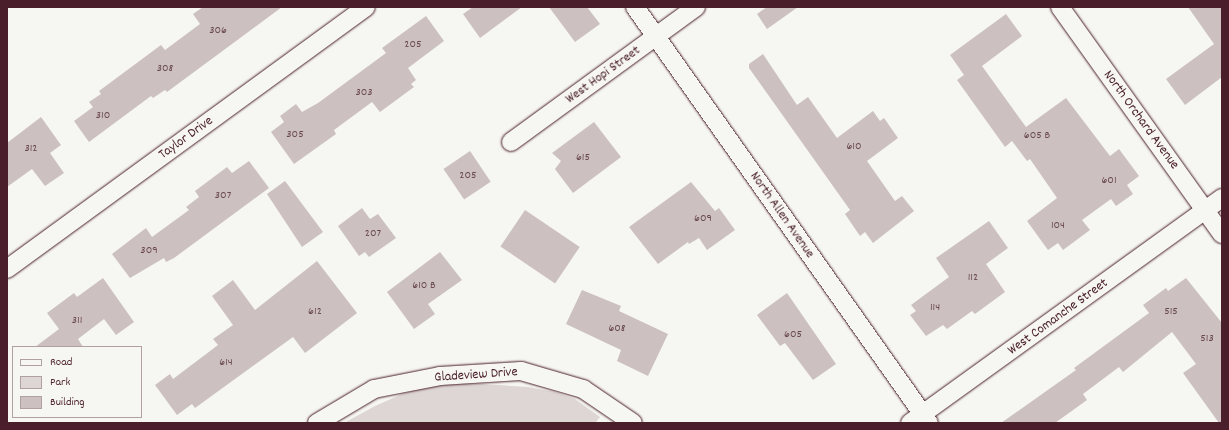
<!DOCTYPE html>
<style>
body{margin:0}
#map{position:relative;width:1229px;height:430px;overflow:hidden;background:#f6f6f2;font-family:Dekko,sans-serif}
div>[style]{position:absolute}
.green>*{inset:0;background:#ddd6d5}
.building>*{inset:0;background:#ccc1c0;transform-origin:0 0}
.roads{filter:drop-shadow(0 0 1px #4a1f2b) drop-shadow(0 0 1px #4a1f2b)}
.street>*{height:18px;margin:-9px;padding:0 9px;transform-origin:9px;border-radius:9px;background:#f6f6f2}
span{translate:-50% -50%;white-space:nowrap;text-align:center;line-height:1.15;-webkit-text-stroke:3px #f6f6f2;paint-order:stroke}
.number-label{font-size:12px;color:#6a4850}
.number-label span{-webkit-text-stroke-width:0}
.street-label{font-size:14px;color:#4a1f2b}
.frame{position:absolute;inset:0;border:8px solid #4a1f2b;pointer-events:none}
.legend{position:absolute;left:12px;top:346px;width:130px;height:72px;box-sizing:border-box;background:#f6f6f2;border:1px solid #b1a0a2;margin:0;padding:5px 7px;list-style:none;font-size:12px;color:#4a1f2b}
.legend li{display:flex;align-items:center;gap:8px;height:20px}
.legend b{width:20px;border:1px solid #b1a0a2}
</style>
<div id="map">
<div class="green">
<i style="clip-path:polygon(465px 383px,528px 387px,555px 392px,575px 399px,600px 417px,595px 423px,344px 423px,375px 406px,402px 394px,430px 386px)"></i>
</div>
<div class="building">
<i style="clip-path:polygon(203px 7px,282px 7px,167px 92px,165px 90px,153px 98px,151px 96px,89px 142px,74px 121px,93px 107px,89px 102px,101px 94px,99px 91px,161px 45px,165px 50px,200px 24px,193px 14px)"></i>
<i style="clip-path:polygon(473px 7px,522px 7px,480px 38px,463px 14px)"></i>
<i style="clip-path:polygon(549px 7px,587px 7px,600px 24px,575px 42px)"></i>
<i style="clip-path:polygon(767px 7px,798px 7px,767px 29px,757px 14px)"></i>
<i style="clip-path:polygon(1188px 7px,1222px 7px,1222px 77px,1185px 105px,1166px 79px,1214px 44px)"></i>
<i style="clip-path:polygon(1006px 14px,1022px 36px,982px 66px,1026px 127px,1066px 98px,1110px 156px,1119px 149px,1139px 176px,1127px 185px,1133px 194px,1116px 206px,1111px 199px,1082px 220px,1090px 230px,1063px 250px,1058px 243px,1048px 250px,1027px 221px,1057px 198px,1030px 159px,1027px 161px,1012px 141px,1005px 147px,957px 80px,964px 75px,950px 55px)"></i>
<i style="clip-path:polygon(426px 16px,444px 41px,408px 68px,416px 80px,411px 84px,414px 87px,380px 112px,372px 102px,334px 130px,336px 134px,294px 164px,271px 132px,284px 122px,280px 116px,296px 104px,302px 112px,318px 103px,386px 53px,382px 48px)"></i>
<i style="clip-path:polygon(763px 54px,797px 105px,808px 97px,837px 138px,873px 111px,880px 121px,884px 118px,898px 138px,867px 161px,895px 201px,902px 196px,914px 211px,873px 243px,865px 232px,860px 236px,845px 214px,850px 210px,749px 68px,749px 64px)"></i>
<i style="clip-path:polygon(41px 117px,61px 145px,50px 153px,64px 173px,45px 186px,32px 169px,7px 187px,7px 143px)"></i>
<i style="clip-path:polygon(594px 122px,621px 157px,573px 193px,555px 169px,561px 161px,552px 153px)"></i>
<i style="left:470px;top:151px;width:37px;height:32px;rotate:56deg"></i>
<i style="clip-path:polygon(249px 161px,269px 188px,174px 258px,166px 262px,164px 258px,130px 278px,112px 254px,146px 228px,152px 237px,189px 210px,186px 207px,199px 197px,195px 191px,227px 167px,232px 173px)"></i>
<i style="clip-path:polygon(285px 181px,323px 232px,302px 247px,267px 194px)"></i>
<i style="clip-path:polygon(691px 182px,715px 211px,719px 208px,735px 230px,707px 250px,699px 238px,689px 244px,688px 242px,658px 264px,629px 227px)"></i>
<i style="clip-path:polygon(362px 208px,370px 219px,378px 214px,396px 238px,369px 257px,365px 252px,359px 256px,338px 226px)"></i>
<i style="left:525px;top:210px;width:66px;height:44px;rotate:34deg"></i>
<i style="clip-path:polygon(989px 221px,1008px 248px,986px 264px,1005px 292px,975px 314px,972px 311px,947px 329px,943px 325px,926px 336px,910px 315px,916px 311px,911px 305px,949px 277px,936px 258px)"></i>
<i style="clip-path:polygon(440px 252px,462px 280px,428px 304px,435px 314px,414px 329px,387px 292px)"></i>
<i style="clip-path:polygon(317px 261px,357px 313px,305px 353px,293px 337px,195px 408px,192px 404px,177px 415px,155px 385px,170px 374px,173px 379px,218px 345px,213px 339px,233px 325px,212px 296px,233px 280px,255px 310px)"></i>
<i style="clip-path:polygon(103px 278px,134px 322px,116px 335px,104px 319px,78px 339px,83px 347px,35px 347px,59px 329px,47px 313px,74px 293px,77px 297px)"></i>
<i style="clip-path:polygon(1186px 278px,1222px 323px,1222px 423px,1219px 423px,1183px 373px,1196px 364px,1172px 332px,1123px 372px,1119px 367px,1083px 394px,1087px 400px,1055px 423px,1001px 423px,1076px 370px,1074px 368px,1149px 313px,1143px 305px,1166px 288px,1168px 291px)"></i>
<i style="clip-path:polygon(582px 290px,621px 306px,619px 311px,668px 334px,648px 376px,617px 361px,621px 350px,566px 324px)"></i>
<i style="clip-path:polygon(787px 293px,836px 364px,813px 380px,785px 343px,780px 346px,757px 315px)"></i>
</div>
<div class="roads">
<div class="street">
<i style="left:635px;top:7px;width:509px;rotate:54.75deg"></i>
<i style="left:1060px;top:7px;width:279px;rotate:54.5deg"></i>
<i style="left:511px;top:142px;width:229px;rotate:-36.1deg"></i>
<i style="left:7px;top:269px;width:444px;rotate:-36.1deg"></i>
<i style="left:317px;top:423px;width:66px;rotate:-30.8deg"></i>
<i style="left:374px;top:389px;width:67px;rotate:-11.1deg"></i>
<i style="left:440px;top:376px;width:81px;rotate:-3.5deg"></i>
<i style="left:521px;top:371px;width:65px;rotate:16.2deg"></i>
<i style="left:583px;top:389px;width:60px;rotate:34.2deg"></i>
<i style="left:910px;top:423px;width:385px;rotate:-35.8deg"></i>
</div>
</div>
<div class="number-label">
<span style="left:218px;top:31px">306</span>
<span style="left:413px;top:45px">205</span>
<span style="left:165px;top:69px">308</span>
<span style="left:364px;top:93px">303</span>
<span style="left:103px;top:116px">310</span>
<span style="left:295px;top:135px">305</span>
<span style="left:1037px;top:136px">605 B</span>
<span style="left:854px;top:147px">610</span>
<span style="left:31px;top:149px">312</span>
<span style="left:583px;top:158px">615</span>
<span style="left:468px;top:176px">205</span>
<span style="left:1109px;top:181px">601</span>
<span style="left:223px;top:196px">307</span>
<span style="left:703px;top:219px">609</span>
<span style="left:1058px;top:226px">104</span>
<span style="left:373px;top:234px">207</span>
<span style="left:149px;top:251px">309</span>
<span style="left:973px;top:278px">112</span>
<span style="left:424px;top:286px">610 B</span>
<span style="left:935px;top:308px">114</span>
<span style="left:315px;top:312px">612</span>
<span style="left:1171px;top:312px">515</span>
<span style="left:77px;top:321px">311</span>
<span style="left:617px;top:329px">608</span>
<span style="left:793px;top:335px">605</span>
<span style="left:1207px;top:339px">513</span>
<span style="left:226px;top:363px">614</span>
</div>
<div class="street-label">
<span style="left:603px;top:75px;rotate:-36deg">West Hopi Street</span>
<span style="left:1141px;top:120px;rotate:54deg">North Orchard Avenue</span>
<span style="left:186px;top:138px;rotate:-36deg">Taylor Drive</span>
<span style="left:782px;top:215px;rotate:55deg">North Allen Avenue</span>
<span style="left:1058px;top:317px;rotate:-36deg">West Comanche Street</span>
<span style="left:476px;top:375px;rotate:-4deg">Gladeview Drive</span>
</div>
<div class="frame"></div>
<ul class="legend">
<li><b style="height:5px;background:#f6f6f2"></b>Road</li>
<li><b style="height:11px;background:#ddd6d5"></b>Park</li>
<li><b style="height:11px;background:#ccc1c0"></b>Building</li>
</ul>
</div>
